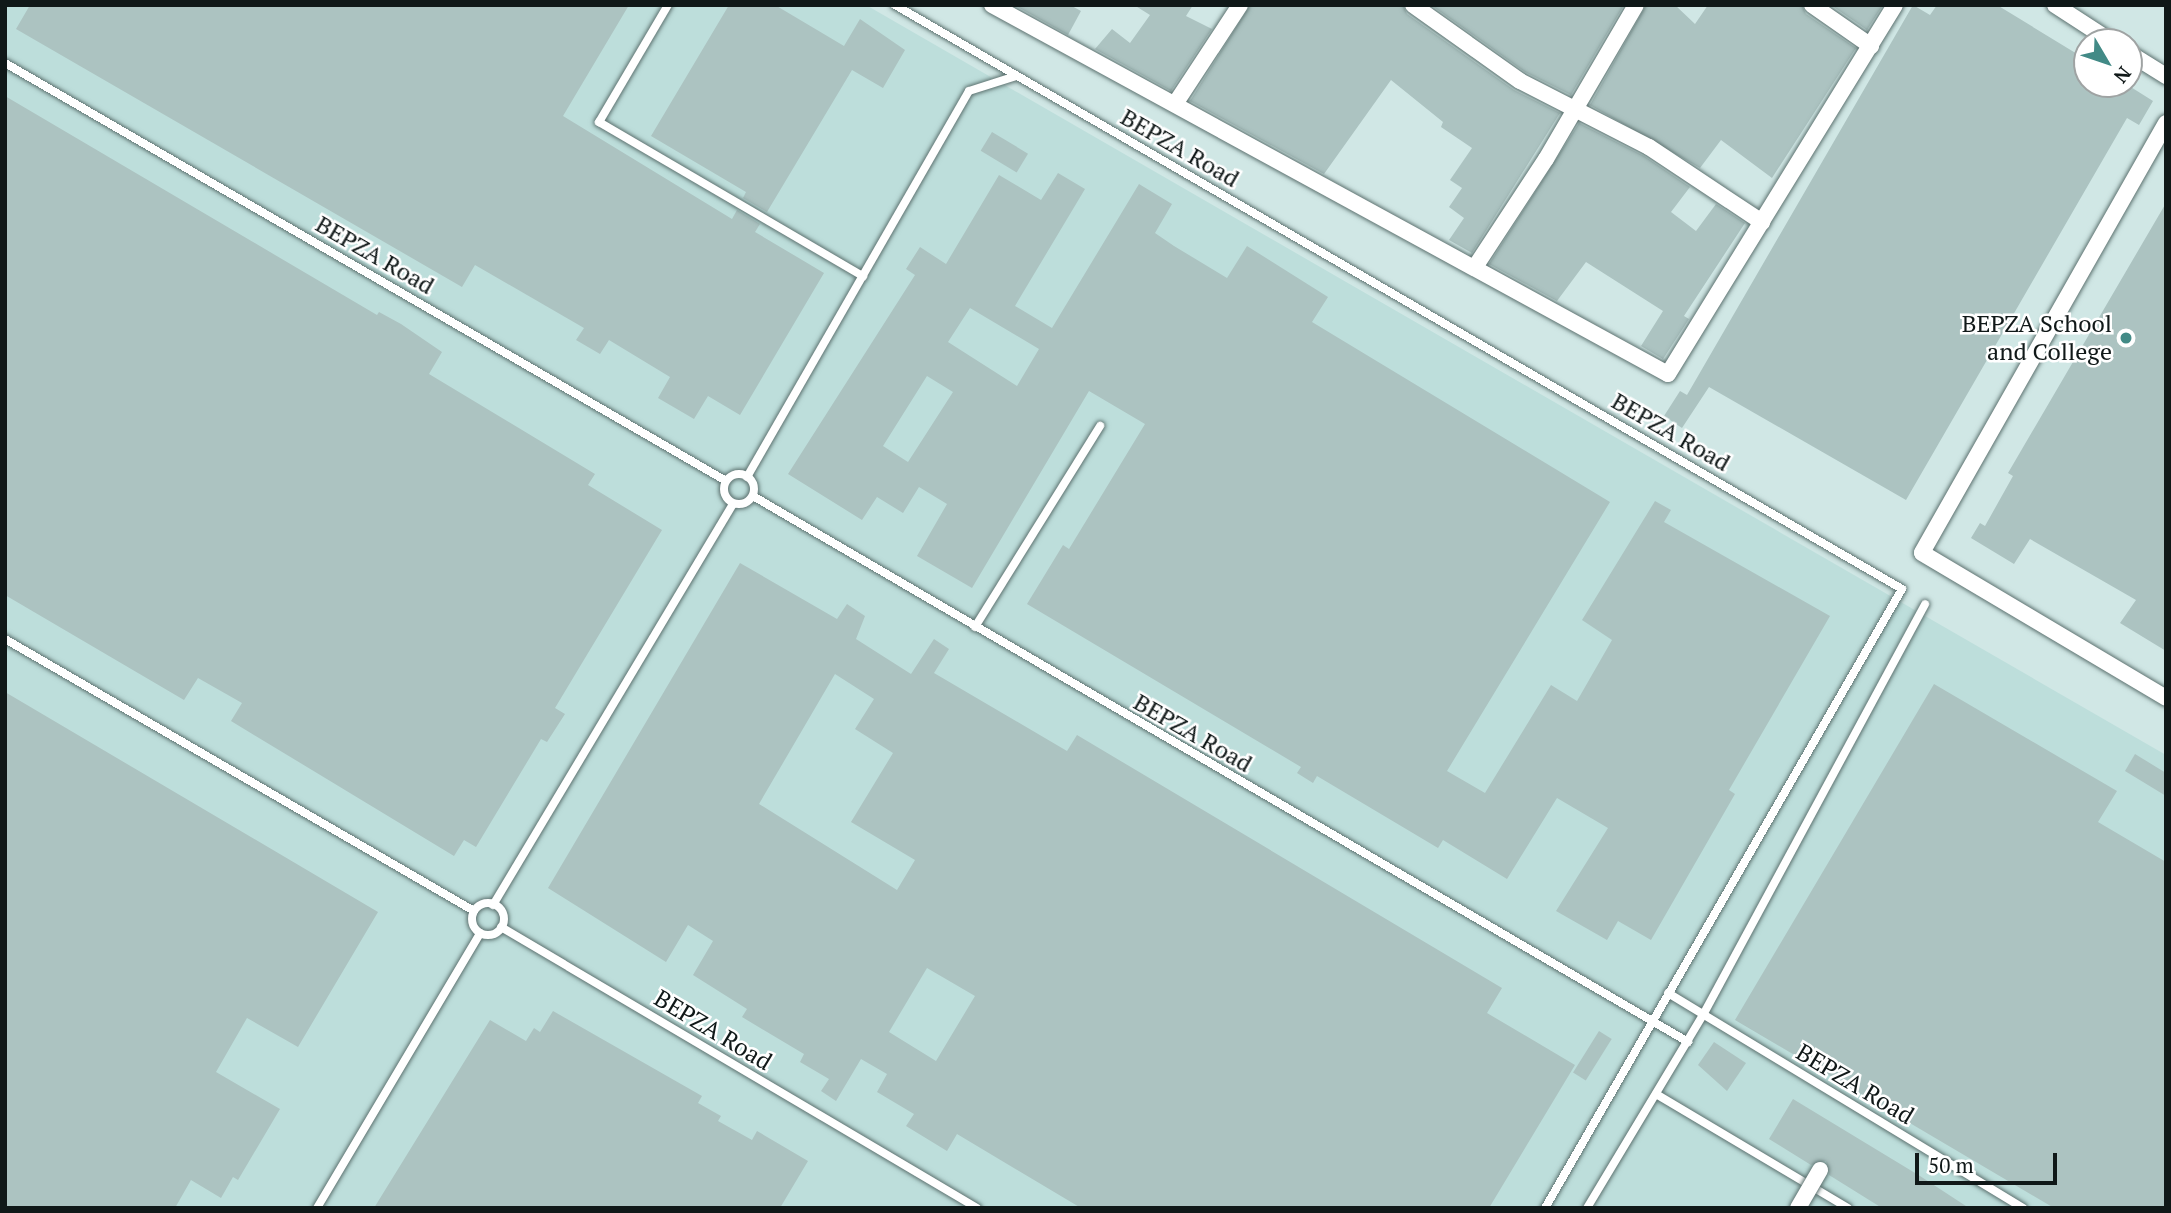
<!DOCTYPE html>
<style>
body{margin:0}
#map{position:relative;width:2171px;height:1213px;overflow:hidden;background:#d0e7e5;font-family:"PT Serif",serif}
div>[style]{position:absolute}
.built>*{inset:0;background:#bddedb}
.building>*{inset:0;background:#acc3c1;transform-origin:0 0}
.roads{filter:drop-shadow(0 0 2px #5d7270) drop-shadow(0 0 2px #5d7270)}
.lane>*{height:8px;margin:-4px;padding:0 4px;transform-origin:4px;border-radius:4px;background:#fff}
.lane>.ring{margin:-4px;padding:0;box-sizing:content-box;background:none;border:8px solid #fff;border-radius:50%}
.street>*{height:16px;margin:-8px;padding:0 8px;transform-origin:8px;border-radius:8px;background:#fff}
.bridges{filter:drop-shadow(0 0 2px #5d7270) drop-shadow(0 0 2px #5d7270)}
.street-bridge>*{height:16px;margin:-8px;padding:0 8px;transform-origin:8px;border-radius:8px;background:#fff}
.dots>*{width:19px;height:19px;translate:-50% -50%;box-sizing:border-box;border:4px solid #fff;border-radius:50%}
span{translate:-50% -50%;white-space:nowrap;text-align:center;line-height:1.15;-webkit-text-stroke:5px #fff;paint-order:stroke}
.street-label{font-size:24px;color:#101818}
.poi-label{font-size:24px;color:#101818}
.right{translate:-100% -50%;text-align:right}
.frame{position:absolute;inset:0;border:7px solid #101818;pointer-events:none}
.north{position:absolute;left:2073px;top:28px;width:70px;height:70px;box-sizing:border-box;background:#fff;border:2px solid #9fa3a3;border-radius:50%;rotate:129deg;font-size:19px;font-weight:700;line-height:28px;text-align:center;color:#101818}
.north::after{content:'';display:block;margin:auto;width:24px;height:32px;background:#428a86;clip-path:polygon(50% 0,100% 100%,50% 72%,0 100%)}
.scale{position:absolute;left:1915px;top:1153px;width:142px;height:32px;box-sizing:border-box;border:4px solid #101818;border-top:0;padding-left:9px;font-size:21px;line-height:24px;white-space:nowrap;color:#101818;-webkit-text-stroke:5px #fff;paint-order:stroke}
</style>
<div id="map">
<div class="built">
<i style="clip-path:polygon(5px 5px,866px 5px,2166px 755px,2166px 1208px,5px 1208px)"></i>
</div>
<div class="building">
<i style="clip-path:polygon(30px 5px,629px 5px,563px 116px,732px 219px,737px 210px,760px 224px,755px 232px,824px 273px,740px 415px,708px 396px,694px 419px,658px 398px,670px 377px,609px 340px,600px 354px,576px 340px,584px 328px,475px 265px,462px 287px,16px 29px)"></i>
<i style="clip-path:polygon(729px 5px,775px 5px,844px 46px,860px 19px,905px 50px,883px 88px,852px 70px,767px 212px,743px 198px,746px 192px,651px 136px)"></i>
<i style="clip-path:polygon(1014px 5px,1070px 5px,1081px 11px,1068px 35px)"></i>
<i style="clip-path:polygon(1134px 5px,1193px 5px,1186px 16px,1212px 29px,1171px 91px,1095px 49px,1112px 29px,1130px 43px,1150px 15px)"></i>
<i style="clip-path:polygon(1250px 5px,1403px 5px,1407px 14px,1514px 90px,1560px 113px,1472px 253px,1449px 240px,1464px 218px,1449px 207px,1462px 188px,1450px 180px,1472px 148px,1441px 127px,1443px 122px,1391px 80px,1324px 174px,1190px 101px)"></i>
<i style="clip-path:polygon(1431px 5px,1624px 5px,1571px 95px,1525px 72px)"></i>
<i style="clip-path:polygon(1646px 5px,1675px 5px,1695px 24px,1708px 5px,1802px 5px,1806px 14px,1856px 48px,1772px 178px,1721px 140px,1700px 168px,1590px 105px)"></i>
<i style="clip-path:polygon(1831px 5px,1883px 5px,1867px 30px)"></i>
<i style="clip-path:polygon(1913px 5px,1930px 15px,1937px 5px,1997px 5px,2087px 60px,2087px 84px,2126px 84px,2153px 101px,2139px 125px,2127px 118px,1906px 500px,1709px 387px,1682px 428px,1664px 416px,1680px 391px,1687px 395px)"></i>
<i style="clip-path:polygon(5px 96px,377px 315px,379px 312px,401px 324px,442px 352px,429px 374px,595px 474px,588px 485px,662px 530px,555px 708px,565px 714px,547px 742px,541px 739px,476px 847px,464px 840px,454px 856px,231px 721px,242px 703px,198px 678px,184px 700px,5px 595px)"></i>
<i style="clip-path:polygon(1579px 123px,1644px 156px,1690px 187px,1671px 212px,1696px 231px,1716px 204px,1745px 223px,1684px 316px,1689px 319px,1663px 359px,1641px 346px,1663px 311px,1586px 262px,1557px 301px,1489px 264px)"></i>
<i style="left:992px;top:132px;width:42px;height:22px;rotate:31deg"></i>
<i style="clip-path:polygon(evenodd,1058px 173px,1085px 189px,1015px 306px,1052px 328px,1139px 184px,1172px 204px,1155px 233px,1174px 246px,1227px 278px,1247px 246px,1328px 297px,1312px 322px,1610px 502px,1447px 771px,1485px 793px,1551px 685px,1577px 701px,1612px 640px,1582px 620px,1655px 501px,1671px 510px,1664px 522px,1830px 616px,1729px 790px,1735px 794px,1651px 940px,1618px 921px,1607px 940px,1556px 911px,1608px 828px,1557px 798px,1507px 879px,1443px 840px,1438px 848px,1317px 776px,1313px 783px,1297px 773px,1301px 767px,1027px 604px,1063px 545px,1069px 549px,1145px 424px,1089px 391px,972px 588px,917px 556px,947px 504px,919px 487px,903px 513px,877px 497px,862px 520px,788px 474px,915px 275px,906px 269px,920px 247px,946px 264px,999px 175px,1041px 200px,1058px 173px,970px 308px,1039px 349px,1017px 386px,948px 342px,970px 308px,1058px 173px,927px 376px,953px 392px,908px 462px,883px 446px,927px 376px)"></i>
<i style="clip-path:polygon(2166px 203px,2166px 651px,2120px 623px,2136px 600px,2030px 539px,2014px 564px,1971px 538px,1980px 523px,1985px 526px,2013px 476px,2008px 473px)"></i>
<i style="clip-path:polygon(evenodd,740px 563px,837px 619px,847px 604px,865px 616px,856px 639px,911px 674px,934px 639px,949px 649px,934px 673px,1067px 751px,1077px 735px,1502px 988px,1487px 1013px,1575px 1065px,1489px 1208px,1081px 1208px,957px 1134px,947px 1151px,906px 1126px,914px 1114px,877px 1092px,887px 1074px,861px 1059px,836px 1101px,821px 1091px,829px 1079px,800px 1062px,804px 1054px,742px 1017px,747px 1009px,693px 975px,713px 941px,688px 925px,666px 962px,548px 888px,740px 563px,835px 674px,874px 699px,855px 729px,893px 753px,851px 822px,915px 860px,897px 890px,759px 804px,835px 674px,740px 563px,927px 968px,975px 996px,936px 1061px,889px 1032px,927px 968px)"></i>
<i style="clip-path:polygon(1934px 684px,2117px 791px,2098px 822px,2166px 862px,2166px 1208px,2054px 1208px,1735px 1020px)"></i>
<i style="clip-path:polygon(5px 692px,378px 912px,298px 1047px,247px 1018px,216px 1072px,280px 1109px,238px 1180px,233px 1177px,221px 1198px,191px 1180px,175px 1208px,5px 1208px)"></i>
<i style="clip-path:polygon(2135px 754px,2166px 773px,2166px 796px,2125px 771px)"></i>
<i style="clip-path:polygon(553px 1011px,702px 1096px,698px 1103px,721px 1116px,718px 1121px,752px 1140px,757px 1131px,808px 1161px,780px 1208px,374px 1208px,490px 1020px,526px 1041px,534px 1028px,540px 1032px)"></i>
<i style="left:1599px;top:1031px;width:15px;height:49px;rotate:32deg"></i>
<i style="clip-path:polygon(1714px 1042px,1746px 1063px,1727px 1091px,1698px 1065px)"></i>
<i style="clip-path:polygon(1793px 1099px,1920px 1176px,1969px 1208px,1882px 1208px,1829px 1175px,1826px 1161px,1811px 1165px,1769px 1139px)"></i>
</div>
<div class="roads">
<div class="lane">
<i style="left:668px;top:5px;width:136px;rotate:120.5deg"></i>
<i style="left:599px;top:122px;width:306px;rotate:30.3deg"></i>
<i style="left:895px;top:5px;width:1164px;rotate:30.11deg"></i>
<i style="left:1902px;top:589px;width:715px;rotate:119.97deg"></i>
<i style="left:5px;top:63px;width:833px;rotate:30.1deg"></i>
<i class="ring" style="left:724px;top:474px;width:22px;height:22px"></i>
<i style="left:747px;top:477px;width:445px;rotate:-60.1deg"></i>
<i style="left:969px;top:91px;width:49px;rotate:-17.7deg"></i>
<i style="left:753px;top:496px;width:1083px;rotate:30.28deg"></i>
<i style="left:975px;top:627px;width:237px;rotate:-58.1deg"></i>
<i style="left:5px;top:639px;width:542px;rotate:30.11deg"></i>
<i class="ring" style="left:472px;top:903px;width:24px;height:24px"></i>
<i style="left:493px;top:905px;width:467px;rotate:-59.1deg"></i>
<i style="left:501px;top:927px;width:553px;rotate:30.55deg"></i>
<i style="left:1668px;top:993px;width:415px;rotate:31.2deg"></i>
<i style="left:1656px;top:1094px;width:223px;rotate:30.7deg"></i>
<i style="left:317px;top:1208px;width:320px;rotate:-59.3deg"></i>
<i style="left:1587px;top:1208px;width:225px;rotate:-59deg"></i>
<i style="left:1703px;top:1015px;width:467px;rotate:-61.6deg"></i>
</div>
<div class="street">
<i style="left:992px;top:5px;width:770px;rotate:28.63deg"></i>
<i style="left:1668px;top:374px;width:433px;rotate:-58.4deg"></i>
<i style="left:1413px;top:5px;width:131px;rotate:35.4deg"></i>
<i style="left:1520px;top:81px;width:145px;rotate:27.1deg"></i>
<i style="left:1649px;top:147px;width:136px;rotate:33.6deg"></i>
<i style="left:1812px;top:5px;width:72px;rotate:34.8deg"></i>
<i style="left:2055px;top:5px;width:68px;rotate:33deg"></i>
<i style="left:2129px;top:53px;width:44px;rotate:31.9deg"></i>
<i style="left:1175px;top:104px;width:118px;rotate:-56.7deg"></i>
<i style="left:2166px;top:123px;width:494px;rotate:119.6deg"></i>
<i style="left:1922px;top:553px;width:284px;rotate:30.7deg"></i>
<i style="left:1475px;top:267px;width:129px;rotate:-56.7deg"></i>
<i style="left:1546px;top:159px;width:178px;rotate:-59.7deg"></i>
</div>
</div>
<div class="bridges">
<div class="street-bridge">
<i style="left:1798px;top:1208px;width:44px;rotate:-59.9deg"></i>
</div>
</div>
<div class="dots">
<i style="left:2126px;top:338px;background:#428a86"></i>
</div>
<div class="street-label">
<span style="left:1180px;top:148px;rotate:30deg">BEPZA Road</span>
<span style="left:375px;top:255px;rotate:30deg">BEPZA Road</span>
<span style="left:1671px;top:432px;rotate:30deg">BEPZA Road</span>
<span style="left:1193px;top:733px;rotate:30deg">BEPZA Road</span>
<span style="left:713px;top:1030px;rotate:31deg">BEPZA Road</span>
<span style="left:1855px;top:1084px;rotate:31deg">BEPZA Road</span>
</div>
<div class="poi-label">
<span class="right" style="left:2112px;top:338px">BEPZA School<br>and College</span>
</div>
<div class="frame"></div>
<div class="north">N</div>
<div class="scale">50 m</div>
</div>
